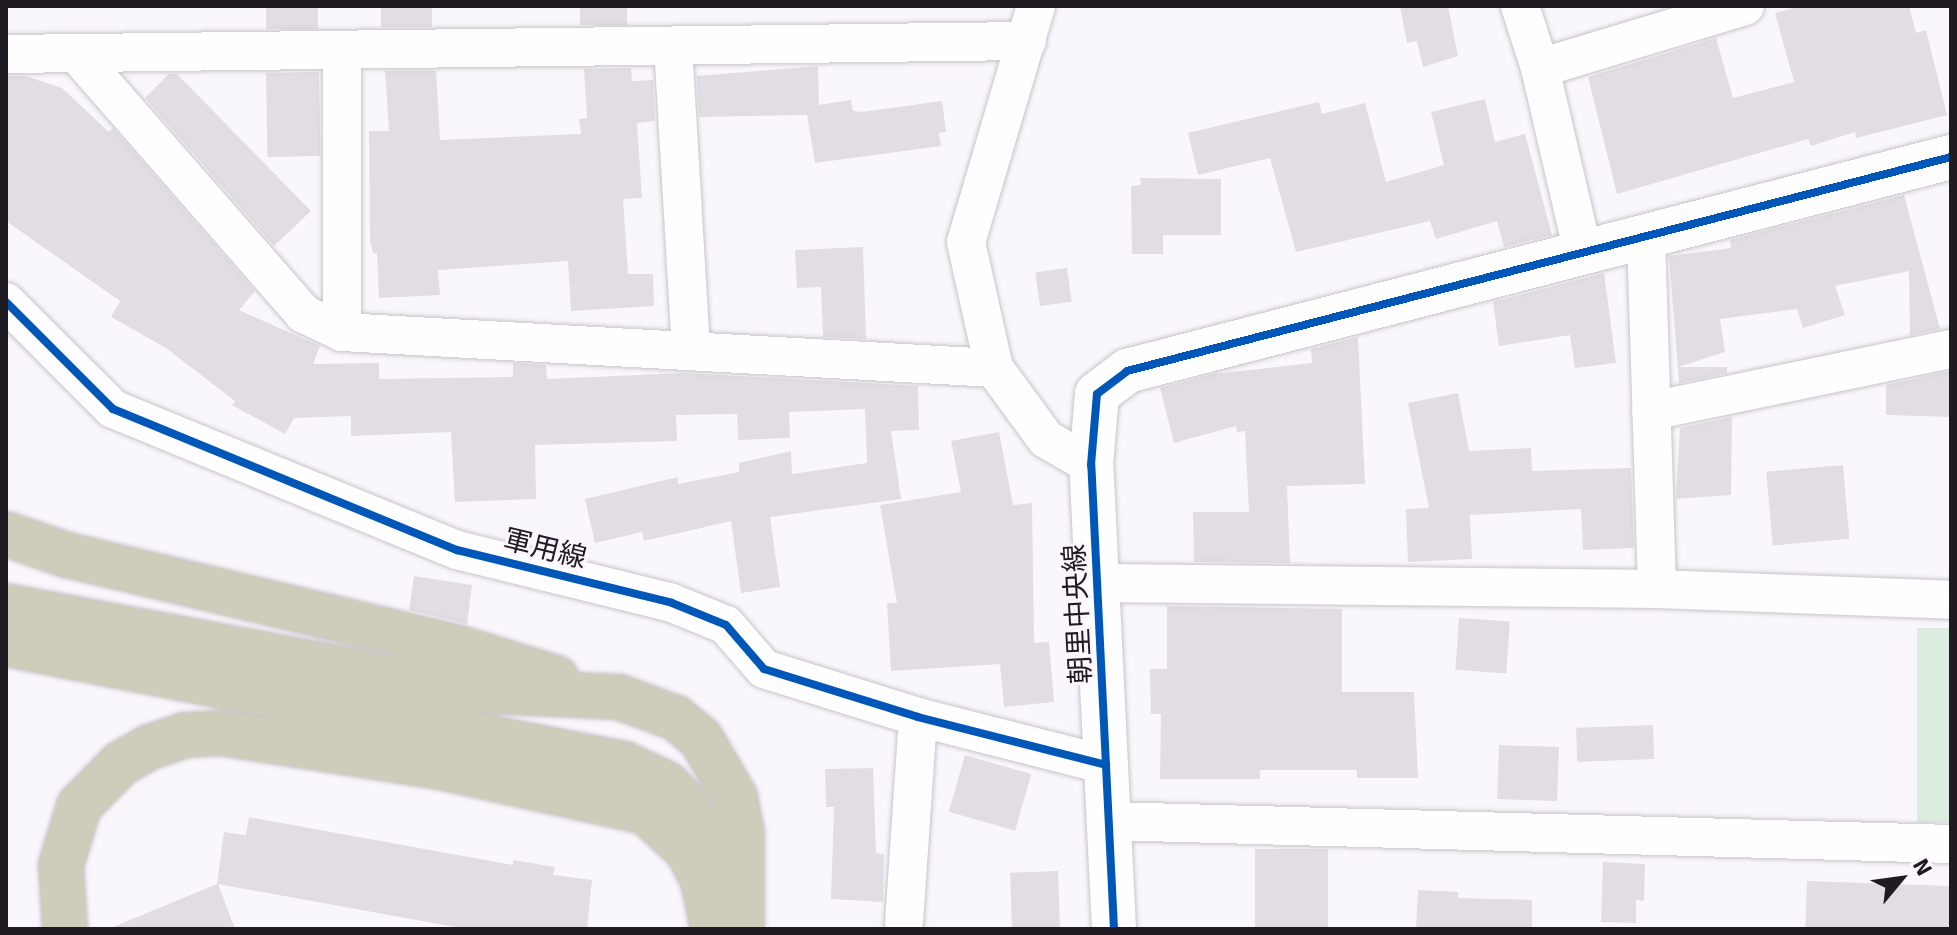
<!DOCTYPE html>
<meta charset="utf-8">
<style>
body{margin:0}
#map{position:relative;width:1957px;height:935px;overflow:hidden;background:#faf7fc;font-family:Signika,"Noto Sans JP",sans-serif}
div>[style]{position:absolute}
.green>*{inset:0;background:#dcede0;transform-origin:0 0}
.building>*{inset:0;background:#e1dde3;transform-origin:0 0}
.roads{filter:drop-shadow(0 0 2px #c8c4ca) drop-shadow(0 0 2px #c8c4ca)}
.minor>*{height:38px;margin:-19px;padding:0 19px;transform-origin:19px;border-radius:19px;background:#fefeff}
.tertiary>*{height:44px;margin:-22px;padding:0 22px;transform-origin:22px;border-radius:22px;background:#fefeff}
.motorway>*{height:44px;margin:-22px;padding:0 22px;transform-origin:22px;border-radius:22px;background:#ceccbb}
.cycleway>*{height:8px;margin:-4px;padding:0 4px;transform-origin:4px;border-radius:4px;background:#0057b8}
span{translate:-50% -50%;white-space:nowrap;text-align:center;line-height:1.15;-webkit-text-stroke:6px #fbf5fe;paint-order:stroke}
.street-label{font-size:28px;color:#201b23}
.frame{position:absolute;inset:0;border:8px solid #201b23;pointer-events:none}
.north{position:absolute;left:1861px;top:839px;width:80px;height:80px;-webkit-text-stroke:6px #fbf5fe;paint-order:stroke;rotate:61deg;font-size:22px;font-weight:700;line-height:32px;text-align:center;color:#201b23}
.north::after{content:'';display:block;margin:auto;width:28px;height:36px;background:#201b23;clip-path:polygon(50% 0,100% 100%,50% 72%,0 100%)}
</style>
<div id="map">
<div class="green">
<i style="left:1917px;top:628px;width:34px;height:194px"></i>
</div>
<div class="building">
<i style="left:266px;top:6px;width:52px;height:23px"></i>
<i style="left:381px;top:6px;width:51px;height:21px"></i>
<i style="left:580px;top:6px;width:47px;height:19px"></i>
<i style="clip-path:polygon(1400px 6px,1448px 6px,1458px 56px,1423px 67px,1417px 41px,1407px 43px)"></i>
<i style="clip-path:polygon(1801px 6px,1909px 6px,1916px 33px,1926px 30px,1947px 115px,1856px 138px,1855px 132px,1811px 146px,1808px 139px,1617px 194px,1588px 77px,1716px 38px,1733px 98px,1794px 82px,1775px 13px)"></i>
<i style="clip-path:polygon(818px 66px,819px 105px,851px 100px,853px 111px,861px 112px,942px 101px,946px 132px,939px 133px,941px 146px,815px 163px,807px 115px,699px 117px,697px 76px)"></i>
<i style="clip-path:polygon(631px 68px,632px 81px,653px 80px,655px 121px,637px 123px,642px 198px,623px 199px,628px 274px,653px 274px,654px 306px,571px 311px,568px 261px,438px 270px,440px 295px,379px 298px,377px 253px,373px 253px,370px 241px,369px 131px,389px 131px,385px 71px,436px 71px,440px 140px,581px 134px,579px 119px,587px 118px,584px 69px)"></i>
<i style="left:319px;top:72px;width:84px;height:53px;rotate:89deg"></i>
<i style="clip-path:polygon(169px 74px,177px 74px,311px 211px,274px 246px,145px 98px)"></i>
<i style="clip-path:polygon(6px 76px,26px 76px,62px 88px,109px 132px,113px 128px,255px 291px,239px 310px,320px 346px,313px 364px,379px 363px,379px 379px,513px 377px,513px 363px,546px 365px,547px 379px,684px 373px,918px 386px,919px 430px,891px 431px,901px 499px,770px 517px,780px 587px,741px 593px,731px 521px,644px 541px,642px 532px,595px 543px,585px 499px,678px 477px,678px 484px,739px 472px,739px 463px,791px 451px,792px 474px,867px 463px,865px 409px,789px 412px,790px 438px,738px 440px,737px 414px,676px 415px,677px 441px,535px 445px,536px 499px,455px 502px,451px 432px,351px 436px,351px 416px,294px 418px,285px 434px,232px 405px,235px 401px,166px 348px,111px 317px,120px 301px,6px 221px)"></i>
<i style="clip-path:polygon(1485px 99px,1495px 142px,1525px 134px,1552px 235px,1504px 247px,1497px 221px,1436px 239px,1430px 221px,1296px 252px,1270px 158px,1198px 175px,1188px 133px,1319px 102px,1322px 114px,1365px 103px,1386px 182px,1444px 165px,1431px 112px)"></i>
<i style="clip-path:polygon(1140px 178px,1221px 179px,1221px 235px,1163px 235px,1163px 254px,1132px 254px,1131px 186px,1141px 185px)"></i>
<i style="clip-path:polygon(1904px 195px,1940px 329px,1910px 335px,1909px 271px,1835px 286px,1845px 315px,1803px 328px,1797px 309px,1720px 319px,1725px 352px,1678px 367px,1727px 367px,1727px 373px,1679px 383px,1669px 256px,1731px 248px,1730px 240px)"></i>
<i style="clip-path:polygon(863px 247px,866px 339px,823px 337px,821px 287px,797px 288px,795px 250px)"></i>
<i style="left:1067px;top:268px;width:34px;height:32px;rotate:82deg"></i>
<i style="clip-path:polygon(1604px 273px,1616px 363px,1575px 368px,1570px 335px,1499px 346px,1493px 302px)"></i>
<i style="clip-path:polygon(1358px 337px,1365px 484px,1287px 486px,1290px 563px,1194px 562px,1193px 512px,1249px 512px,1245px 431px,1237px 432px,1236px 426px,1174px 443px,1160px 388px,1213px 374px,1312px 363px,1311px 349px)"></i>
<i style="clip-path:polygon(1951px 371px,1951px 417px,1886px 415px,1886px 385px)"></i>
<i style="clip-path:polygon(1458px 393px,1469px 451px,1531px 448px,1532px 471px,1631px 468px,1634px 548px,1583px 550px,1581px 509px,1470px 515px,1472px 559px,1408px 562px,1406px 509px,1429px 508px,1408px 403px)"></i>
<i style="clip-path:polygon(1732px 417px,1731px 495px,1676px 499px,1680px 428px)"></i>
<i style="clip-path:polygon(999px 432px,1013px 505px,1032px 503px,1034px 643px,1049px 642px,1054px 702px,1004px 707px,1000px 664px,891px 671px,887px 603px,897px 603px,880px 505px,961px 492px,951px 441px)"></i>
<i style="left:1843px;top:465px;width:74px;height:77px;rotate:85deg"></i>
<i style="clip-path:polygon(414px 576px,472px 585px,467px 624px,409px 610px)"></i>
<i style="clip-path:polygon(1167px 606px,1342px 609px,1342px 692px,1414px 692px,1418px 778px,1357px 778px,1357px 770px,1260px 770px,1260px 779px,1160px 779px,1161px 714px,1151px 714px,1150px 669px,1167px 669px)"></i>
<i style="left:1459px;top:618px;width:51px;height:52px;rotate:4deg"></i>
<i style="left:1653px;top:725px;width:34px;height:77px;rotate:88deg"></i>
<i style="left:1499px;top:745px;width:60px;height:54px;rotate:2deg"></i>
<i style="left:965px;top:755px;width:69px;height:59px;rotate:16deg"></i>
<i style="clip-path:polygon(873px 768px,876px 853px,884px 854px,883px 902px,831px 899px,834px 807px,826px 807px,825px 769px)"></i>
<i style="clip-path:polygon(249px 817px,513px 865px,513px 860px,555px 867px,553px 875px,592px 880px,587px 929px,466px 929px,218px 884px,235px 929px,108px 929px,217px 884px,224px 832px,246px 835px)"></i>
<i style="left:1328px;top:849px;width:80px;height:73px;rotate:90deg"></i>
<i style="clip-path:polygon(1603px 862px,1645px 864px,1644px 901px,1636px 900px,1636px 923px,1601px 922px)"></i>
<i style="left:1058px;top:871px;width:58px;height:48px;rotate:88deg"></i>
<i style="left:1807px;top:881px;width:144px;height:48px;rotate:2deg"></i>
<i style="clip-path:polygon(1418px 890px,1458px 892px,1458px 898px,1532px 900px,1532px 929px,1416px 929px)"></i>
</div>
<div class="roads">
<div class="minor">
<i style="left:1036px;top:6px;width:246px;rotate:106.5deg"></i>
<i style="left:966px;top:242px;width:129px;rotate:77.5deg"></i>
<i style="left:994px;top:368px;width:88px;rotate:53.8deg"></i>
<i style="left:1046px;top:439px;width:52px;rotate:30deg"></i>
<i style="left:1520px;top:6px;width:65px;rotate:72.1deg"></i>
<i style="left:1540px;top:68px;width:190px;rotate:76.9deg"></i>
<i style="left:673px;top:46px;width:305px;rotate:86.6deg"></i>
<i style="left:6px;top:54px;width:1021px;rotate:-0.73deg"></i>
<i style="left:77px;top:54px;width:345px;rotate:48.9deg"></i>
<i style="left:304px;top:314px;width:42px;rotate:25.3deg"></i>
<i style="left:342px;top:332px;width:653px;rotate:3.16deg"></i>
<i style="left:1540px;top:68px;width:214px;rotate:-16.8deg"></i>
<i style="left:1646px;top:236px;width:353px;rotate:88.2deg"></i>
<i style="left:6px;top:302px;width:151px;rotate:45deg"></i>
<i style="left:113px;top:409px;width:372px;rotate:22.3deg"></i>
<i style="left:457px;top:550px;width:221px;rotate:13.8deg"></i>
<i style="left:672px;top:603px;width:58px;rotate:22.2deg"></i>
<i style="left:726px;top:625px;width:58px;rotate:49.2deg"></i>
<i style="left:764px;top:669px;width:161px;rotate:17.3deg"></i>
<i style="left:918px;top:717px;width:194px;rotate:14.3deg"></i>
<i style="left:342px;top:332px;width:281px;rotate:-90deg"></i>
<i style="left:1651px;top:411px;width:306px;rotate:-11.7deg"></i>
<i style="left:1100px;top:583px;width:557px;rotate:0.62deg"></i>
<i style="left:1657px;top:589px;width:294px;rotate:2.1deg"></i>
<i style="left:1108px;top:821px;width:843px;rotate:1.56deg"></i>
<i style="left:904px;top:923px;width:206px;rotate:-86.1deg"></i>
</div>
<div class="tertiary">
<i style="left:1114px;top:929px;width:465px;rotate:-92.8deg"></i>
<i style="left:1091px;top:465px;width:71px;rotate:-85.2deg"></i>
<i style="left:1097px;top:394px;width:38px;rotate:-37deg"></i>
<i style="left:1127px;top:371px;width:851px;rotate:-14.56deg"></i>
</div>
<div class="motorway">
<i style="left:6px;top:534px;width:65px;rotate:19deg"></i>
<i style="left:67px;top:555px;width:400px;rotate:13.3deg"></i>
<i style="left:456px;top:647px;width:105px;rotate:17.2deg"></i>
<i style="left:6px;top:606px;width:451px;rotate:10.6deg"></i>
<i style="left:449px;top:689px;width:170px;rotate:2.7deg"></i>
<i style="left:619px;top:697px;width:61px;rotate:20.2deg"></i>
<i style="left:676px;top:718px;width:33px;rotate:40deg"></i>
<i style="left:701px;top:739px;width:67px;rotate:59.6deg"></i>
<i style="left:735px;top:797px;width:36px;rotate:79deg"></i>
<i style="left:742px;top:832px;width:97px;rotate:90deg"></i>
<i style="left:6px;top:644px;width:630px;rotate:10.99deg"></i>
<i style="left:624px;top:764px;width:47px;rotate:24.9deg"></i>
<i style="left:667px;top:784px;width:28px;rotate:46deg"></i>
<i style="left:686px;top:804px;width:52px;rotate:64.9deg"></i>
<i style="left:65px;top:929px;width:64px;rotate:-93.6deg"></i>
<i style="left:61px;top:865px;width:62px;rotate:-73deg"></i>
<i style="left:79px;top:806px;width:59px;rotate:-45.7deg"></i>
<i style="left:120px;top:764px;width:34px;rotate:-30deg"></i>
<i style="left:150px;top:747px;width:37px;rotate:-19deg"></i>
<i style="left:185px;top:735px;width:36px;rotate:-3deg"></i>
<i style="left:221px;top:733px;width:222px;rotate:8.8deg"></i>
<i style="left:440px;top:767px;width:211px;rotate:12.3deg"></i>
<i style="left:646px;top:812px;width:57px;rotate:42.9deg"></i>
<i style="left:688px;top:851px;width:33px;rotate:63deg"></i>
<i style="left:703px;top:880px;width:41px;rotate:78.7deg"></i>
</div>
</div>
<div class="cycleway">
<i style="left:6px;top:302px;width:151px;rotate:45deg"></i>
<i style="left:113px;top:409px;width:372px;rotate:22.3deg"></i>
<i style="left:457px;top:550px;width:221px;rotate:13.8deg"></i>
<i style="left:672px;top:603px;width:58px;rotate:22.2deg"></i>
<i style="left:726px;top:625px;width:58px;rotate:49.2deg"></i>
<i style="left:764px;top:669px;width:161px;rotate:17.3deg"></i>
<i style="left:918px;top:717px;width:194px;rotate:14.3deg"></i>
<i style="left:1114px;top:929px;width:465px;rotate:-92.8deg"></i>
<i style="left:1091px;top:465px;width:71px;rotate:-85.2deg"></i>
<i style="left:1097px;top:394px;width:38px;rotate:-37deg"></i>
<i style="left:1127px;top:371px;width:851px;rotate:-14.56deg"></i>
</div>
<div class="street-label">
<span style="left:545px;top:549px;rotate:14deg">軍用線</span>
<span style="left:1078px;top:614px;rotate:-93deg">朝里中央線</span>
</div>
<div class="frame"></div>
<div class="north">N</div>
</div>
